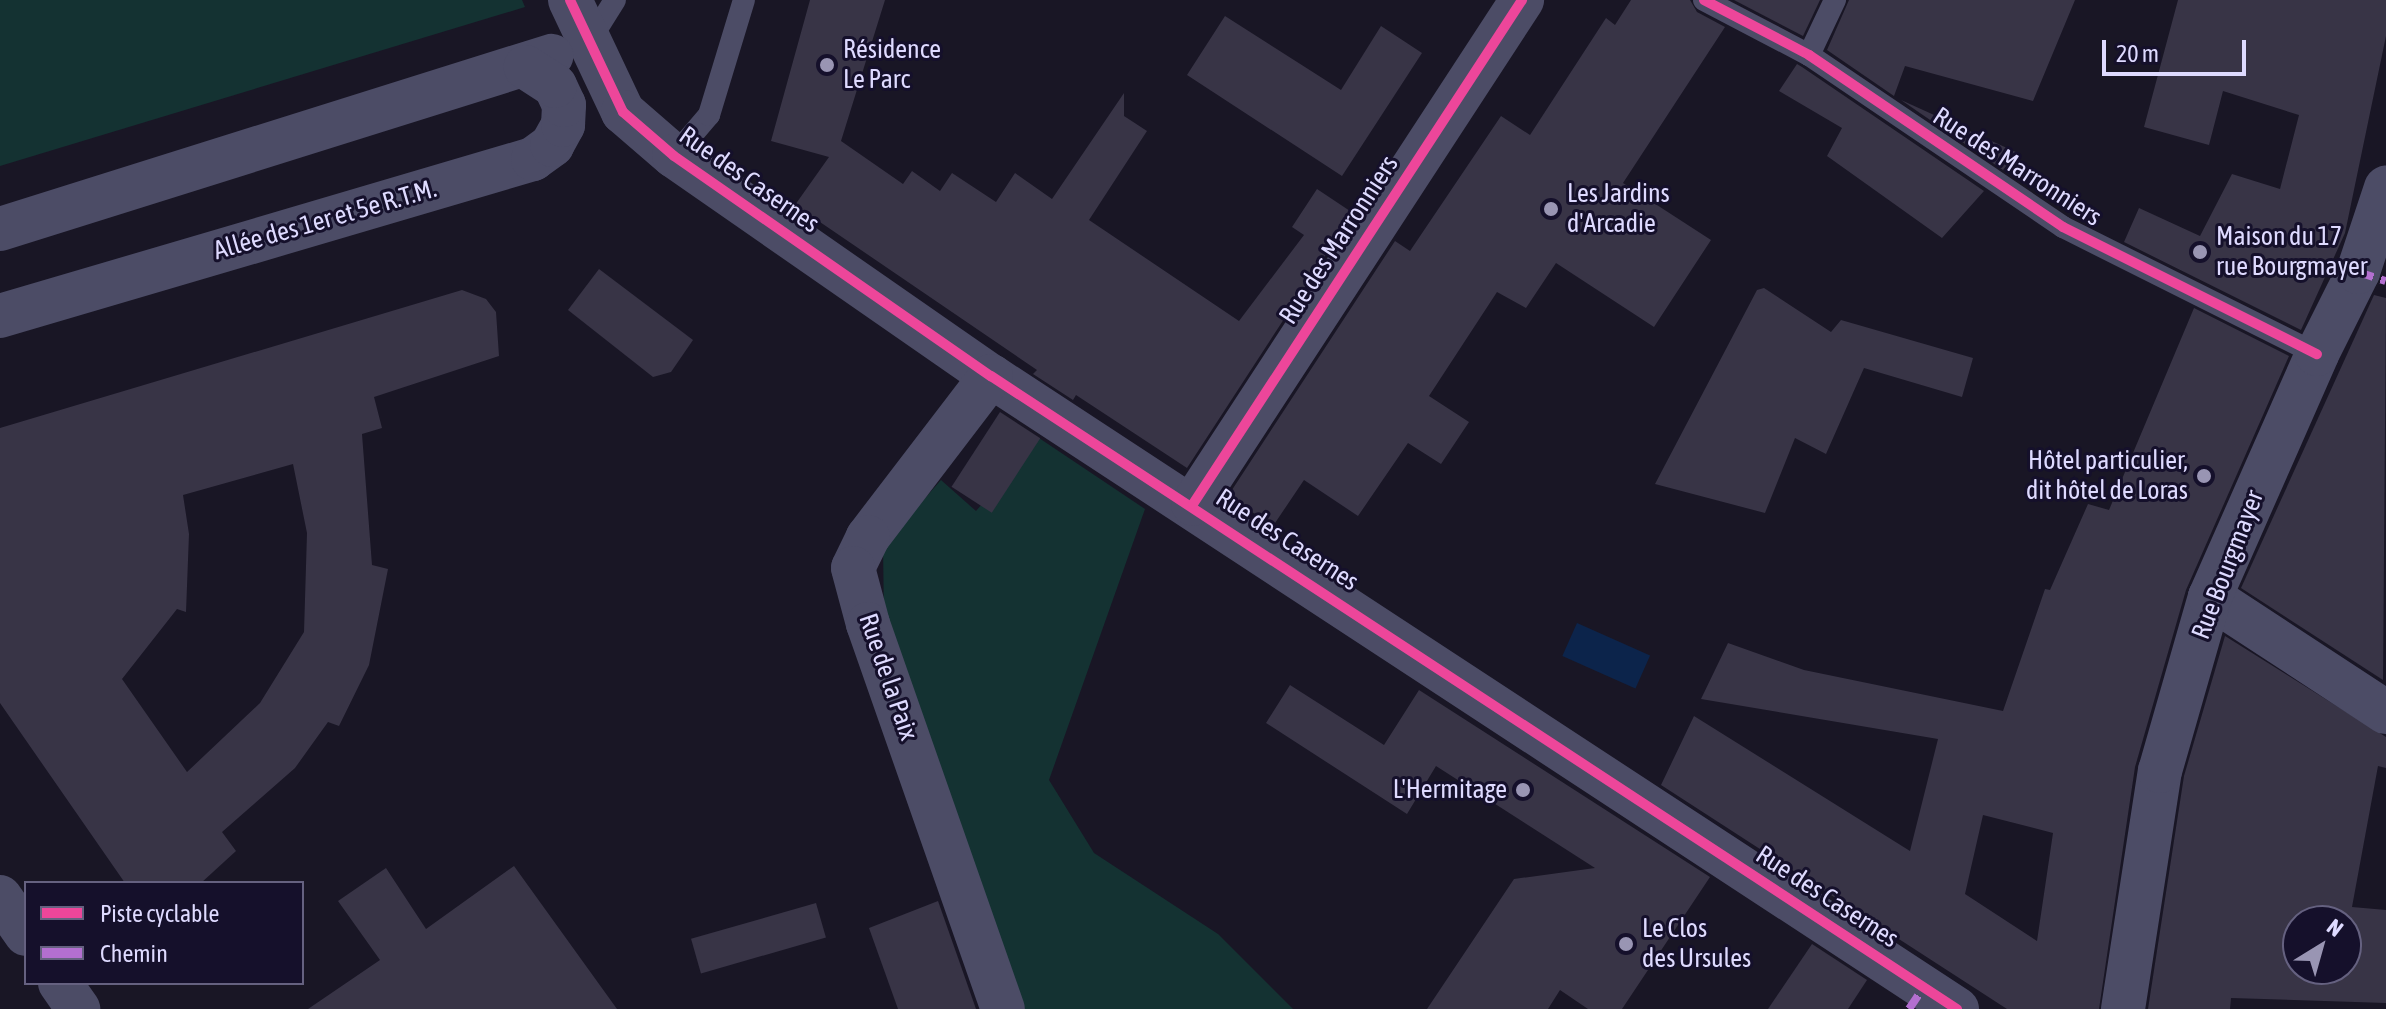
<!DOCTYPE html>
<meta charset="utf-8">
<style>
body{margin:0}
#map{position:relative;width:2386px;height:1009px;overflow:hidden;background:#191625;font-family:"Asap Condensed",sans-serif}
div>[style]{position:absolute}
.green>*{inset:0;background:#143232}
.water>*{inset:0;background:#0c244b;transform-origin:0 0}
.building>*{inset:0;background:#383446;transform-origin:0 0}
.service>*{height:22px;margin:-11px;padding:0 11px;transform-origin:11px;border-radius:11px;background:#4c4c66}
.minor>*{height:44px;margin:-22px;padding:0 22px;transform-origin:22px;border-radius:22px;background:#4c4c66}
.quiet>*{height:8px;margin-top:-4px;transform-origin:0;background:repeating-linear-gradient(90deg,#b36fd0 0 16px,transparent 0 24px)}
.cycleway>*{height:10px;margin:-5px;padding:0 5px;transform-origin:5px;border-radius:5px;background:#ed469a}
.dots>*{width:22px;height:22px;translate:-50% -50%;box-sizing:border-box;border:4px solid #15102b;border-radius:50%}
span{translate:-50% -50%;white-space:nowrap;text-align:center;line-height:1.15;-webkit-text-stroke:6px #15102b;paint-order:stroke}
.poi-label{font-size:26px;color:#dedaff}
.left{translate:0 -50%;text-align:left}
.right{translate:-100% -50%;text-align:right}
.street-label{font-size:26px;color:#dedaff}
.legend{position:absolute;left:24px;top:881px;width:280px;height:104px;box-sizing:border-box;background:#15102b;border:2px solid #656180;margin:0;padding:10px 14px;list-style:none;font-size:24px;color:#dedaff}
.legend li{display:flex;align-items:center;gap:16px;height:40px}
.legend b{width:40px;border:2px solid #656180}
.north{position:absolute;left:2282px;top:905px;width:80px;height:80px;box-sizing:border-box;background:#15102b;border:2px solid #656180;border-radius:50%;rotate:37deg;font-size:22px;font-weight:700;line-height:32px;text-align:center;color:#dedaff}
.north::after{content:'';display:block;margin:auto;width:28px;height:36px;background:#9995b3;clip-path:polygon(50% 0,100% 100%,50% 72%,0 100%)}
.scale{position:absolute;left:2102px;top:40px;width:144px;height:36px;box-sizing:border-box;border:4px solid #dedaff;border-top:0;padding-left:10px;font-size:24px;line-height:28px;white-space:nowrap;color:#dedaff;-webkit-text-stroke:6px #15102b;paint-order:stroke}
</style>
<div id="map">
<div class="green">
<i style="clip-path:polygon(0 0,522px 0,525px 7px,0 166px)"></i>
<i style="clip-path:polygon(1039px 438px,1145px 509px,1049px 780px,1094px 853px,1218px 934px,1293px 1009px,1021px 1009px,884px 619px,883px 546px,941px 480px,976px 511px)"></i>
</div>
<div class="water">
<i style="left:1577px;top:623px;width:80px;height:36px;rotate:24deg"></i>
</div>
<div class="building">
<i style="clip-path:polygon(810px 0,885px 0,841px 141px,903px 184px,912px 171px,940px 191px,952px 173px,996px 202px,1015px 173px,1052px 199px,1124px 93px,1124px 116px,1147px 131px,1089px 220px,1239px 321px,1304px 235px,1292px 227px,1317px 189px,1353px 213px,1187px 468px,1076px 395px,1073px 400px,1033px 374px,1037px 370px,795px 205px,829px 157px,771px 141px)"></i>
<i style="clip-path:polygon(1631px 0,1690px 0,1697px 12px,1725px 27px,1623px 183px,1711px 240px,1654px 327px,1556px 263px,1526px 308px,1497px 292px,1429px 396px,1469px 422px,1441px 464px,1408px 443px,1358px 516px,1304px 480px,1273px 526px,1228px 496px,1395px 241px,1410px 251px,1501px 116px,1530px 135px,1606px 18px,1615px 25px)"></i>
<i style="clip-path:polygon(1734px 0,1820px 0,1803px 36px)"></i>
<i style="clip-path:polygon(1849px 0,2075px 0,2033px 101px,1905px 66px,1894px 96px,1827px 50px)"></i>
<i style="clip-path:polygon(2178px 0,2386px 0,2386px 36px,2345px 233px,2301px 330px,2124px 242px,2139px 208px,2200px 236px,2232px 174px,2280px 189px,2299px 115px,2223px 91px,2209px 145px,2144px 127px)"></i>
<i style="clip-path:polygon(1225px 16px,1341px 90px,1381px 26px,1422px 53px,1342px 176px,1187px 75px)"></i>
<i style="clip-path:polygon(1797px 64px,1802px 67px,1984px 191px,1942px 238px,1827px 156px,1842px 128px,1779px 91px)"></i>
<i style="clip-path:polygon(1901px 100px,2018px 153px,2003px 170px)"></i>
<i style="clip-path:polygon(599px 269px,693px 340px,671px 372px,653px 377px,568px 310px)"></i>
<i style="clip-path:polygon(1764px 288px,1831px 332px,1841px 320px,1973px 358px,1962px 397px,1864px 368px,1826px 454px,1795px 438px,1765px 513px,1655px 484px,1757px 290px)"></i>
<i style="clip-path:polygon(evenodd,462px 290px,486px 299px,496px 312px,499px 356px,374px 397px,382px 428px,362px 434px,372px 565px,388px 569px,369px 665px,339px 726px,328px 722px,295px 768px,222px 832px,236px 851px,201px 883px,125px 883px,0 703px,0 428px,462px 290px,293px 464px,307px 533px,304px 632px,260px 703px,187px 772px,122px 679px,177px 609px,186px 612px,189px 534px,183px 495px,293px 464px)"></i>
<i style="clip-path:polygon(2374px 295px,2386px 298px,2383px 680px,2241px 588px)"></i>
<i style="clip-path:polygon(evenodd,2194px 308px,2289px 356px,2186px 590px,2135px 767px,2099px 1009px,2007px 1009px,1661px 785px,1694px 716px,1910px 851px,1938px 739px,1701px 699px,1728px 643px,1804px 670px,2003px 711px,2045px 589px,2050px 590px,2088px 504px,2109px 510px,2194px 308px,1983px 815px,2053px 833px,2037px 941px,1965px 894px,1983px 815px)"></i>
<i style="left:1000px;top:412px;width:48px;height:89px;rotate:33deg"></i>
<i style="clip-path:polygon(evenodd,2225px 636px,2386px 737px,2386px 768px,2378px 766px,2352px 907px,2386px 910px,2386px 1003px,2231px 998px,2230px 1009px,2148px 1009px,2184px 776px,2225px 636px,2298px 921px,2346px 921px,2346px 969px,2298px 969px,2298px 921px)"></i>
<i style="clip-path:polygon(1290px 685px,1384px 745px,1419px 690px,1710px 877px,1622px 1009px,1588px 1009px,1560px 990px,1548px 1009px,1427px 1009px,1514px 879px,1595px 868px,1436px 766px,1407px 814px,1266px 723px)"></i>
<i style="clip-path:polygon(514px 866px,617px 1009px,308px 1009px,380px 960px,338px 901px,386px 868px,426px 929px)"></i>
<i style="clip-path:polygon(938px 901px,976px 1009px,898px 1009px,869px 928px)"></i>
<i style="left:816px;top:903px;width:36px;height:130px;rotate:74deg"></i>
<i style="clip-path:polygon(1812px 944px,1867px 980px,1848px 1009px,1768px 1009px)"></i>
</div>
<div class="service">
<i style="left:1704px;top:0;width:119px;rotate:27.6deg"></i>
<i style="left:1809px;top:55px;width:307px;rotate:34.1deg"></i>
<i style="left:2063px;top:227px;width:284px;rotate:26.6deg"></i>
<i style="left:590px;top:40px;width:47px;rotate:-58deg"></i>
<i style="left:1809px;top:55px;width:61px;rotate:-64.7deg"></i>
<i style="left:674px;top:156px;width:54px;rotate:-49.5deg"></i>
<i style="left:709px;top:115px;width:120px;rotate:-73.1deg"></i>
</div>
<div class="minor">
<i style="left:570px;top:0;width:124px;rotate:64.7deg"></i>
<i style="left:623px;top:112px;width:67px;rotate:40.8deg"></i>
<i style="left:674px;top:156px;width:386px;rotate:34.8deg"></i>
<i style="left:991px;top:376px;width:1155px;rotate:33.24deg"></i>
<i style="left:0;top:229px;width:578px;rotate:-17.43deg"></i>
<i style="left:0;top:316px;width:556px;rotate:-16.41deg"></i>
<i style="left:533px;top:159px;width:24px;rotate:-36deg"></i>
<i style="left:552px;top:145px;width:23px;rotate:-61deg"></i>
<i style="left:563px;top:125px;width:20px;rotate:-87deg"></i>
<i style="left:564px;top:105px;width:21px;rotate:-115deg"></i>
<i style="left:555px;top:86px;width:35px;rotate:-147deg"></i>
<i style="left:991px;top:376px;width:203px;rotate:127.4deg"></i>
<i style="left:868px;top:537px;width:34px;rotate:116deg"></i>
<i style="left:853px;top:568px;width:58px;rotate:75deg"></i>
<i style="left:868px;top:624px;width:408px;rotate:70.7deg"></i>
<i style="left:1193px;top:504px;width:602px;rotate:-56.86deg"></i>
<i style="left:2210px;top:597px;width:210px;rotate:33.2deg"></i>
<i style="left:0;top:897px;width:45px;rotate:54.9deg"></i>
<i style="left:60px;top:983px;width:32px;rotate:55deg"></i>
<i style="left:2123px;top:1009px;width:241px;rotate:-81.2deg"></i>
<i style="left:2160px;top:771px;width:181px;rotate:-74deg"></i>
<i style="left:2210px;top:597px;width:266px;rotate:-66.2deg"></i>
<i style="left:2317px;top:354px;width:92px;rotate:-63.4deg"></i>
<i style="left:2358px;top:272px;width:89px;rotate:-71.6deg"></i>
</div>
<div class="quiet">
<i style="left:2358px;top:272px;width:29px;rotate:18deg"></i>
<i style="left:1909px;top:1009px;width:27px;rotate:-56deg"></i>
</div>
<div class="cycleway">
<i style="left:570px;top:0;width:124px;rotate:64.7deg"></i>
<i style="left:623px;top:112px;width:67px;rotate:40.8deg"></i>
<i style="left:674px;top:156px;width:386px;rotate:34.8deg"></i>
<i style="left:991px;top:376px;width:1155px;rotate:33.24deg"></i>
<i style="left:1704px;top:0;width:119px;rotate:27.6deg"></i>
<i style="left:1809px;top:55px;width:307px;rotate:34.1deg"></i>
<i style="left:2063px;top:227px;width:284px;rotate:26.6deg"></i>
<i style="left:1193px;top:504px;width:602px;rotate:-56.86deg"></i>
</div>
<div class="dots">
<i style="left:827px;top:65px;background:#9995b3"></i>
<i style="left:1551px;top:209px;background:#9995b3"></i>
<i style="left:2200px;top:252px;background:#9995b3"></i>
<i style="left:2204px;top:476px;background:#9995b3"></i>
<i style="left:1523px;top:790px;background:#9995b3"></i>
<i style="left:1626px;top:944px;background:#9995b3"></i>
</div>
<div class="poi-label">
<span class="left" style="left:843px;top:65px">Résidence<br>Le Parc</span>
<span class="left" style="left:1567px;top:209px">Les Jardins<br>d'Arcadie</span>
<span class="left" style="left:2216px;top:252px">Maison du 17<br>rue Bourgmayer</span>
<span class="right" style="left:2188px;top:476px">Hôtel particulier,<br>dit hôtel de Loras</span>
<span class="right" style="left:1507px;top:790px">L'Hermitage</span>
<span class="left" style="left:1642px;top:944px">Le Clos<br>des Ursules</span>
</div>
<div class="street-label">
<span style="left:2017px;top:167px;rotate:33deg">Rue des Marronniers</span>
<span style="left:749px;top:180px;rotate:35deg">Rue des Casernes</span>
<span style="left:325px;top:220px;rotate:-16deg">Allée des 1er et 5e R.T.M.</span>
<span style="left:1339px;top:240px;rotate:-57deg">Rue des Marronniers</span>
<span style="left:1287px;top:540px;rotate:33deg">Rue des Casernes</span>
<span style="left:2228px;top:565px;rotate:-69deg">Rue Bourgmayer</span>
<span style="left:888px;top:677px;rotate:71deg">Rue de la Paix</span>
<span style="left:1827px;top:897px;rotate:33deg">Rue des Casernes</span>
</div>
<ul class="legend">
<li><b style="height:10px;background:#ed469a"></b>Piste cyclable</li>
<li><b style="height:10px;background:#b36fd0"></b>Chemin</li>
</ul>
<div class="north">N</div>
<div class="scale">20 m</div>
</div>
